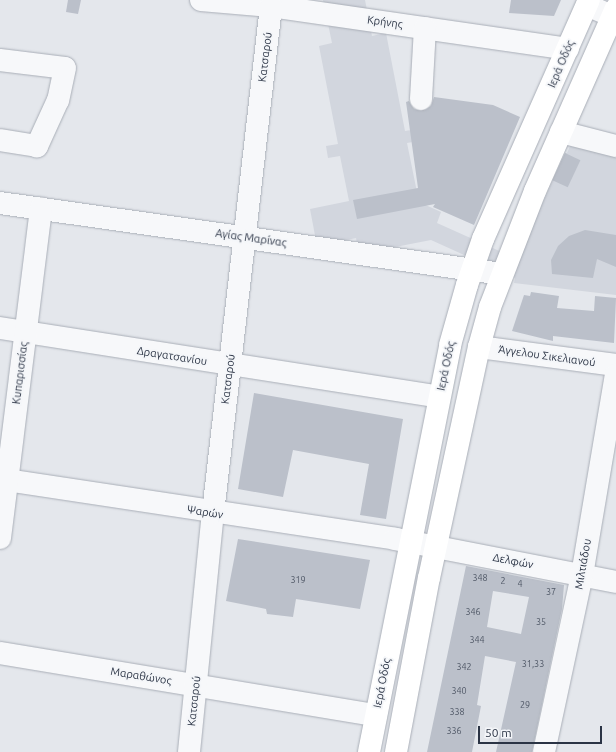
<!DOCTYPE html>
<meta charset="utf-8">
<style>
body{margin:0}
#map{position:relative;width:616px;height:752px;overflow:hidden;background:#e4e7ec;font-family:Ubuntu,sans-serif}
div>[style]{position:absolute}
.built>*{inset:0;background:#d2d6de}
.building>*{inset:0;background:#bbc0ca;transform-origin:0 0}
.roads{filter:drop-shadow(0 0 1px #a9aeb7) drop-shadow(0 0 1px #a9aeb7)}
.minor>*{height:22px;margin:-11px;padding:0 11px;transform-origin:11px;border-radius:11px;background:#f7f8fa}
.major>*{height:22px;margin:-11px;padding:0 11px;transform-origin:11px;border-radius:11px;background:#fff}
span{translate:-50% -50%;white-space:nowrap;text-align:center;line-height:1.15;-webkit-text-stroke:3.5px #f4f6f9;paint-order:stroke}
.number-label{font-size:9px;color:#4f5766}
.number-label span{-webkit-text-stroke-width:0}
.street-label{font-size:11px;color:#2b3445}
.scale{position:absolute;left:478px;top:726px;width:124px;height:18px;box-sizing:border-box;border:2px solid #2b3445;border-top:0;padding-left:5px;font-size:12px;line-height:14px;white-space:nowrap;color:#2b3445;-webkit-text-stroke:3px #f4f6f9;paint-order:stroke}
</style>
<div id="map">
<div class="built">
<i style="clip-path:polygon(323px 0,365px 0,372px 36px,386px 33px,405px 131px,417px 129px,419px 141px,407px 143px,419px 202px,441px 212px,437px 223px,517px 259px,565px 153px,567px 153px,570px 146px,616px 156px,616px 295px,514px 283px,515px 278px,431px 240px,359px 254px,356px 238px,317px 246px,310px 209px,349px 201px,340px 156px,328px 158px,326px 146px,338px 144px,319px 46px,332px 43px)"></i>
</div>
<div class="building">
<i style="clip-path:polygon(68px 0,81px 0,78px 14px,66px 12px)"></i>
<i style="clip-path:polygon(511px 0,561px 0,554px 16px,509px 13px)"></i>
<i style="clip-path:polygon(434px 97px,493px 105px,520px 117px,474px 225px,433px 207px,435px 204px,357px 219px,353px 200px,418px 188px,406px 102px,409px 101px,414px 109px,421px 111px,431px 106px)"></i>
<i style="left:565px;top:153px;width:17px;height:30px;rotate:25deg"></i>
<i style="clip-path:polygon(585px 230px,616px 235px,616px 267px,597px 259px,593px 278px,552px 274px,551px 260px,558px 246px,569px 236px)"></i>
<i style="clip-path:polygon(531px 292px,559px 296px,557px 308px,594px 311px,595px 296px,616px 298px,614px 343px,553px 336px,553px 341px,512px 331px,524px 295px,530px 296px)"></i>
<i style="clip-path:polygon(254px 393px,403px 419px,386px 519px,360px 515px,369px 464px,293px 450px,283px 497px,238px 489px)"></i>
<i style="clip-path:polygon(238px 539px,370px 560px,360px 609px,296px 599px,293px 617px,267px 614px,266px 609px,226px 601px)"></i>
<i style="clip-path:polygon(evenodd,466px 566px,564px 585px,562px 609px,532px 752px,496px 752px,516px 662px,485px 656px,477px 705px,481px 706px,472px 752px,427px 752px,466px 566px,493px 591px,529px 597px,521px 634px,487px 627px,493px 591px)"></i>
</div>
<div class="roads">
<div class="minor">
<i style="left:201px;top:0;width:70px;rotate:4.9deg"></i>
<i style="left:271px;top:6px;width:300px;rotate:8.2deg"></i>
<i style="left:587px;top:5px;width:32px;rotate:24deg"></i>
<i style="left:0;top:60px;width:65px;rotate:7deg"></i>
<i style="left:65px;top:68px;width:33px;rotate:102deg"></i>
<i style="left:58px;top:100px;width:51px;rotate:114.5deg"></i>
<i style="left:37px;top:146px;width:37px;rotate:-171deg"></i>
<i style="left:421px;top:99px;width:71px;rotate:-86.8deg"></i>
<i style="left:561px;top:132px;width:57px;rotate:14.3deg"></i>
<i style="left:0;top:203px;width:507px;rotate:8.05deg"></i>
<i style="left:0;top:328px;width:444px;rotate:8.9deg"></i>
<i style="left:479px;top:347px;width:138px;rotate:7.5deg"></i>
<i style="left:0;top:479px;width:400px;rotate:8.6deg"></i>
<i style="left:395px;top:539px;width:225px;rotate:11deg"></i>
<i style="left:0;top:538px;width:332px;rotate:-82.9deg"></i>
<i style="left:0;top:653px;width:381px;rotate:9.4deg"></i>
<i style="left:189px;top:752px;width:240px;rotate:-84.3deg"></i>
<i style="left:213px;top:513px;width:510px;rotate:-83.47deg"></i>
<i style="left:544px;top:752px;width:181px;rotate:-77.9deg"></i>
<i style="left:582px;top:575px;width:203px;rotate:-80.4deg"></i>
</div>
<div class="major">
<i style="left:369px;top:752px;width:415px;rotate:-78.7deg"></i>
<i style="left:450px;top:345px;width:62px;rotate:-74.2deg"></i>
<i style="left:467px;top:285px;width:49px;rotate:-70.8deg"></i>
<i style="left:483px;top:239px;width:261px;rotate:-66.1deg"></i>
<i style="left:396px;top:752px;width:177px;rotate:-79.3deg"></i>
<i style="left:429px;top:578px;width:236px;rotate:-77.8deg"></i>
<i style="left:479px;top:347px;width:41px;rotate:-74.6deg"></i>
<i style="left:490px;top:307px;width:124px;rotate:-68.8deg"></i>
<i style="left:535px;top:191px;width:200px;rotate:-66.1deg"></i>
</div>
</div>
<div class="number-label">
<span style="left:480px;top:578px">348</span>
<span style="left:298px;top:580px">319</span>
<span style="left:503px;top:581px">2</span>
<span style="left:520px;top:584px">4</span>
<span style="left:551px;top:592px">37</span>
<span style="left:473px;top:612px">346</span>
<span style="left:541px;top:622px">35</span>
<span style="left:477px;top:640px">344</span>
<span style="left:533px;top:664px">31,33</span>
<span style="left:464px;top:667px">342</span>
<span style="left:459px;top:691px">340</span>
<span style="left:525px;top:705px">29</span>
<span style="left:457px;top:712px">338</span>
<span style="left:454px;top:731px">336</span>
</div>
<div class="street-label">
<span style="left:385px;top:22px;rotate:8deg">Κρήνης</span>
<span style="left:265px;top:57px;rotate:-83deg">Κατσαρού</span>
<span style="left:561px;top:64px;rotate:-67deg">Ιερά Οδός</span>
<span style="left:251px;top:238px;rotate:8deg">Αγίας Μαρίνας</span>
<span style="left:172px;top:356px;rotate:9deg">Δραγατσανίου</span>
<span style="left:547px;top:356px;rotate:8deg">Άγγελου Σικελιανού</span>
<span style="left:446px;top:366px;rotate:-78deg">Ιερά Οδός</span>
<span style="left:20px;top:373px;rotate:-83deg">Κυπαρισσίας</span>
<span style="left:228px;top:379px;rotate:-83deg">Κατσαρού</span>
<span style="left:205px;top:512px;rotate:9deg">Ψαρών</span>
<span style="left:513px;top:561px;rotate:11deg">Δελφών</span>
<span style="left:583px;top:564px;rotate:-80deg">Μιλτιάδου</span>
<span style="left:141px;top:676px;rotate:9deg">Μαραθώνος</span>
<span style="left:382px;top:683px;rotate:-79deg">Ιερά Οδός</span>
<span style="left:194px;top:701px;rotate:-84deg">Κατσαρού</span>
</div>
<div class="scale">50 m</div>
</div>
